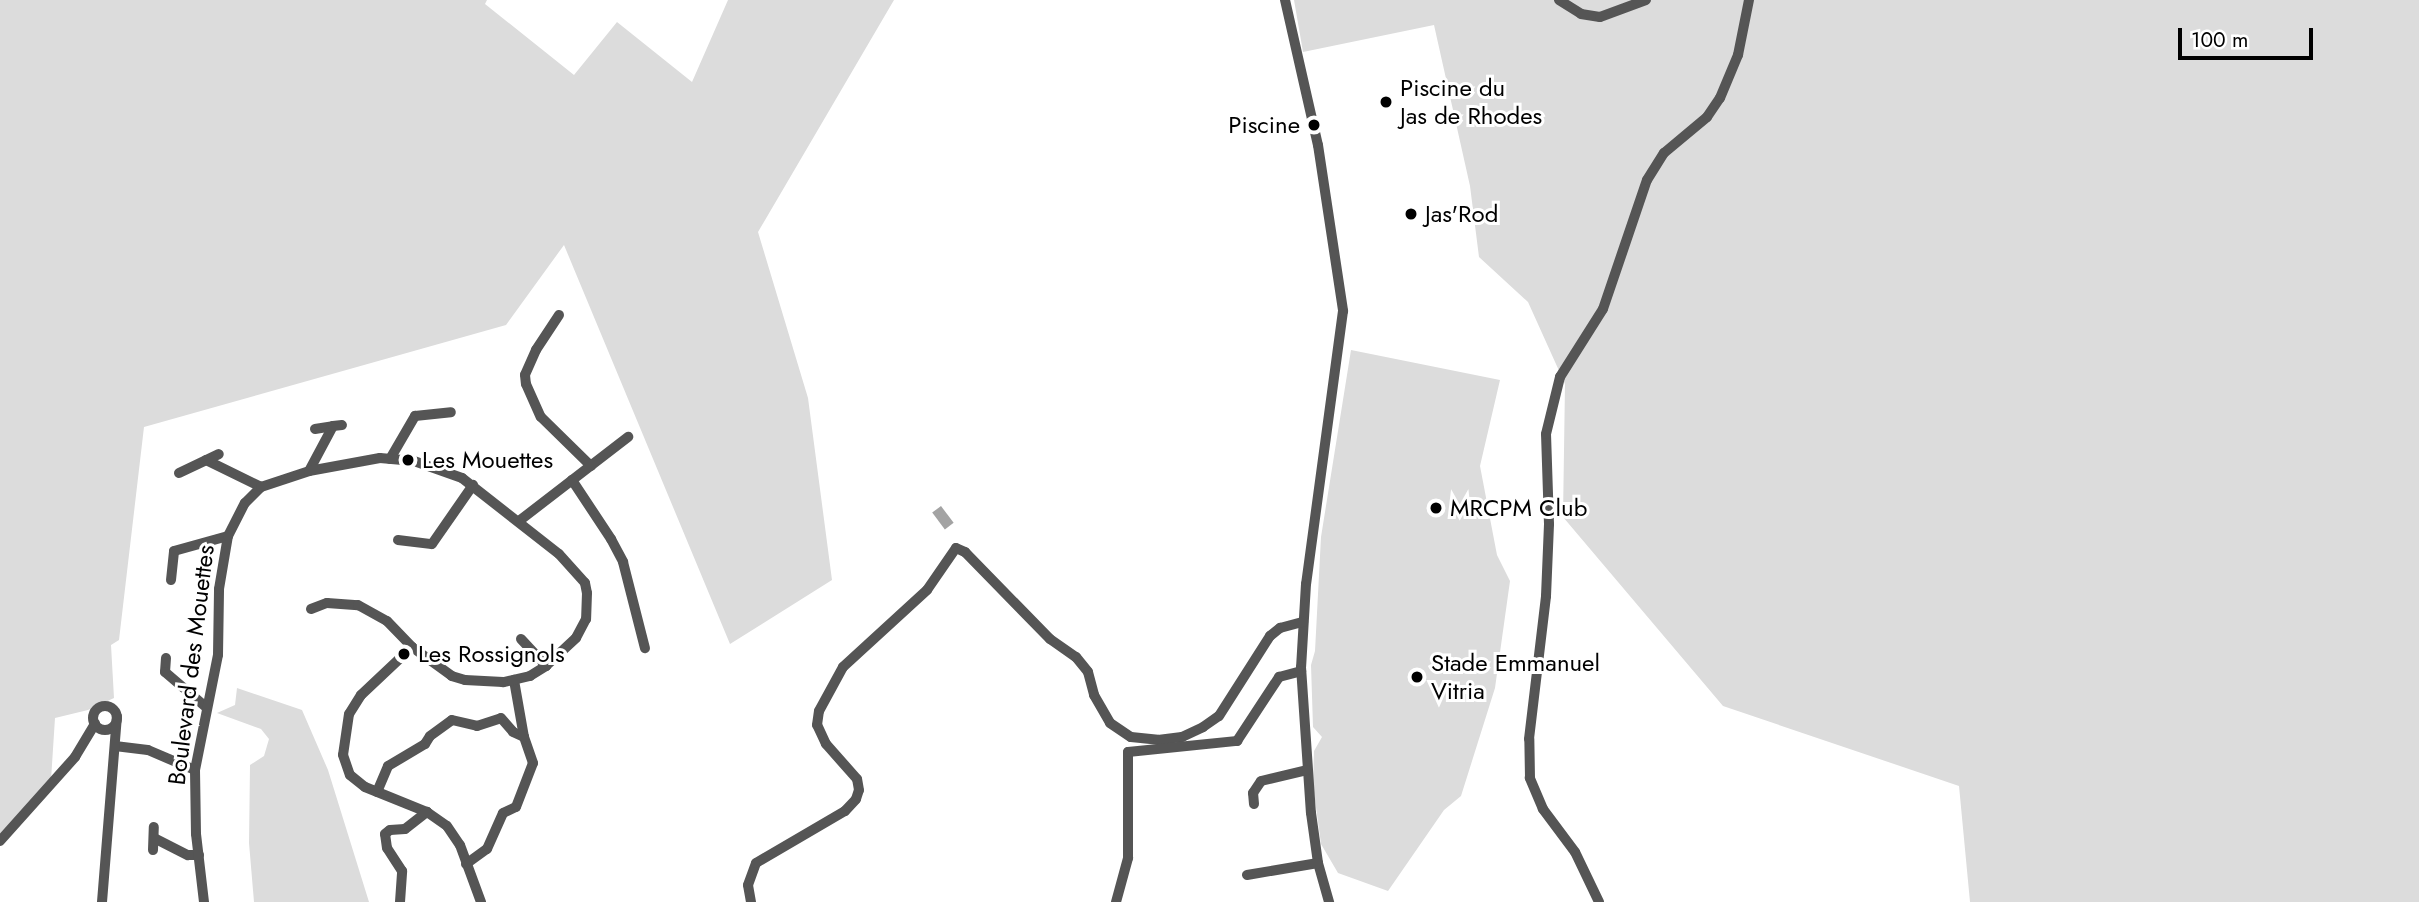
<!DOCTYPE html>
<style>
body{margin:0}
#map{position:relative;width:2419px;height:902px;overflow:hidden;background:#fff;font-family:Jost,sans-serif}
div>[style]{position:absolute}
.green>*{inset:0;background:#dcdcdc}
.water>*{inset:0;background:#a3a3a3;transform-origin:0 0}
.minor>*{height:10px;margin:-5px;padding:0 5px;transform-origin:5px;border-radius:5px;background:#555}
.minor>.ring{margin:-5px;padding:0;box-sizing:content-box;background:none;border:10px solid #555;border-radius:50%}
.dots>*{width:19px;height:19px;translate:-50% -50%;box-sizing:border-box;border:4px solid #fff;border-radius:50%}
span{translate:-50% -50%;white-space:nowrap;text-align:center;line-height:1.15;-webkit-text-stroke:6px #fff;paint-order:stroke}
.poi-label{font-size:24px;color:#000}
.left{translate:0 -50%;text-align:left}
.right{translate:-100% -50%;text-align:right}
.street-label{font-size:24px;color:#000}
.scale{position:absolute;left:2178px;top:28px;width:135px;height:32px;box-sizing:border-box;border:4px solid #000;border-top:0;padding-left:9px;font-size:21px;line-height:24px;white-space:nowrap;color:#000;-webkit-text-stroke:5px #fff;paint-order:stroke}
</style>
<div id="map">
<div class="green">
<i style="clip-path:polygon(0 0,487px 0,485px 4px,574px 75px,617px 22px,692px 82px,728px 0,894px 0,758px 232px,808px 398px,832px 580px,730px 644px,564px 245px,506px 325px,144px 427px,119px 640px,111px 645px,114px 698px,88px 710px,55px 718px,51px 780px,0 835px)"></i>
<i style="clip-path:polygon(1294px 0,2419px 0,2419px 902px,1970px 902px,1959px 786px,1723px 706px,1563px 517px,1565px 384px,1528px 302px,1479px 257px,1470px 186px,1434px 25px,1303px 52px)"></i>
<i style="clip-path:polygon(1351px 350px,1500px 380px,1480px 466px,1497px 555px,1510px 581px,1495px 688px,1461px 796px,1444px 810px,1388px 891px,1338px 873px,1321px 844px,1313px 785px,1314px 751px,1322px 737px,1313px 727px,1311px 665px,1315px 651px,1321px 537px)"></i>
<i style="clip-path:polygon(237px 688px,302px 710px,328px 770px,369px 902px,254px 902px,249px 843px,250px 765px,264px 756px,269px 739px,261px 729px,217px 713px,235px 705px)"></i>
</div>
<div class="water">
<i style="left:941px;top:506px;width:21px;height:11px;rotate:53deg"></i>
</div>
<div class="minor">
<i style="left:1285px;top:0;width:149px;rotate:77.2deg"></i>
<i style="left:1318px;top:145px;width:168px;rotate:81.4deg"></i>
<i style="left:1343px;top:311px;width:275px;rotate:97.7deg"></i>
<i style="left:1306px;top:584px;width:83px;rotate:93.4deg"></i>
<i style="left:1301px;top:667px;width:146px;rotate:86.1deg"></i>
<i style="left:1311px;top:813px;width:50px;rotate:82deg"></i>
<i style="left:1318px;top:863px;width:41px;rotate:74.2deg"></i>
<i style="left:1559px;top:0;width:26px;rotate:32deg"></i>
<i style="left:1581px;top:14px;width:19px;rotate:9deg"></i>
<i style="left:1600px;top:17px;width:49px;rotate:-20.3deg"></i>
<i style="left:559px;top:315px;width:42px;rotate:123.3deg"></i>
<i style="left:536px;top:350px;width:27px;rotate:114deg"></i>
<i style="left:525px;top:375px;width:9px;rotate:84deg"></i>
<i style="left:526px;top:384px;width:36px;rotate:66deg"></i>
<i style="left:541px;top:417px;width:70px;rotate:44.4deg"></i>
<i style="left:315px;top:429px;width:18px;rotate:-9deg"></i>
<i style="left:390px;top:459px;width:50px;rotate:-59.8deg"></i>
<i style="left:415px;top:416px;width:36px;rotate:-6deg"></i>
<i style="left:206px;top:460px;width:61px;rotate:26.1deg"></i>
<i style="left:309px;top:471px;width:51px;rotate:-61.9deg"></i>
<i style="left:333px;top:426px;width:9px;rotate:-6deg"></i>
<i style="left:179px;top:473px;width:44px;rotate:-25.4deg"></i>
<i style="left:572px;top:480px;width:71px;rotate:56.5deg"></i>
<i style="left:611px;top:539px;width:26px;rotate:62deg"></i>
<i style="left:623px;top:562px;width:89px;rotate:75.7deg"></i>
<i style="left:519px;top:521px;width:138px;rotate:-37.6deg"></i>
<i style="left:398px;top:540px;width:34px;rotate:7deg"></i>
<i style="left:432px;top:544px;width:72px;rotate:-55.2deg"></i>
<i style="left:171px;top:580px;width:29px;rotate:-84deg"></i>
<i style="left:174px;top:551px;width:56px;rotate:-15.5deg"></i>
<i style="left:311px;top:609px;width:17px;rotate:-21deg"></i>
<i style="left:327px;top:603px;width:31px;rotate:4deg"></i>
<i style="left:358px;top:605px;width:33px;rotate:29deg"></i>
<i style="left:387px;top:621px;width:36px;rotate:46deg"></i>
<i style="left:521px;top:639px;width:37px;rotate:47deg"></i>
<i style="left:166px;top:658px;width:14px;rotate:94deg"></i>
<i style="left:165px;top:672px;width:55px;rotate:40.6deg"></i>
<i class="ring" style="left:93px;top:706px;width:14px;height:14px"></i>
<i style="left:115px;top:746px;width:33px;rotate:7deg"></i>
<i style="left:148px;top:750px;width:51px;rotate:23.1deg"></i>
<i style="left:377px;top:792px;width:28px;rotate:-67deg"></i>
<i style="left:388px;top:766px;width:43px;rotate:-30.7deg"></i>
<i style="left:425px;top:744px;width:9px;rotate:-58deg"></i>
<i style="left:430px;top:736px;width:27px;rotate:-36deg"></i>
<i style="left:452px;top:720px;width:26px;rotate:13deg"></i>
<i style="left:477px;top:726px;width:25px;rotate:-18deg"></i>
<i style="left:501px;top:718px;width:18px;rotate:49deg"></i>
<i style="left:513px;top:732px;width:12px;rotate:24deg"></i>
<i style="left:1254px;top:804px;width:11px;rotate:-95deg"></i>
<i style="left:1253px;top:793px;width:14px;rotate:-56deg"></i>
<i style="left:1261px;top:781px;width:47px;rotate:-13.4deg"></i>
<i style="left:154px;top:838px;width:38px;rotate:27deg"></i>
<i style="left:188px;top:855px;width:11px"></i>
<i style="left:0;top:841px;width:113px;rotate:-48.2deg"></i>
<i style="left:75px;top:757px;width:39px;rotate:-59deg"></i>
<i style="left:153px;top:850px;width:23px;rotate:-88deg"></i>
<i style="left:466px;top:864px;width:26px;rotate:-36deg"></i>
<i style="left:487px;top:849px;width:39px;rotate:-66deg"></i>
<i style="left:503px;top:813px;width:14px;rotate:-25deg"></i>
<i style="left:516px;top:807px;width:47px;rotate:-68.9deg"></i>
<i style="left:533px;top:763px;width:28px;rotate:-109deg"></i>
<i style="left:524px;top:737px;width:58px;rotate:-100deg"></i>
<i style="left:1247px;top:875px;width:72px;rotate:-9.6deg"></i>
<i style="left:102px;top:902px;width:186px;rotate:-85.4deg"></i>
<i style="left:204px;top:902px;width:68px;rotate:-96.7deg"></i>
<i style="left:196px;top:834px;width:64px;rotate:-90.9deg"></i>
<i style="left:195px;top:770px;width:117px;rotate:-78.7deg"></i>
<i style="left:218px;top:655px;width:66px;rotate:-89.1deg"></i>
<i style="left:219px;top:589px;width:54px;rotate:-80.4deg"></i>
<i style="left:228px;top:536px;width:37px;rotate:-63deg"></i>
<i style="left:245px;top:503px;width:23px;rotate:-45deg"></i>
<i style="left:261px;top:487px;width:51px;rotate:-18.4deg"></i>
<i style="left:309px;top:471px;width:72px;rotate:-10.4deg"></i>
<i style="left:380px;top:458px;width:34px;rotate:5deg"></i>
<i style="left:414px;top:461px;width:51px;rotate:19.5deg"></i>
<i style="left:462px;top:478px;width:123px;rotate:38.1deg"></i>
<i style="left:559px;top:554px;width:39px;rotate:48deg"></i>
<i style="left:585px;top:583px;width:10px;rotate:79deg"></i>
<i style="left:587px;top:593px;width:26px;rotate:92deg"></i>
<i style="left:586px;top:619px;width:21px;rotate:118deg"></i>
<i style="left:576px;top:638px;width:41px;rotate:137deg"></i>
<i style="left:546px;top:666px;width:19px;rotate:148deg"></i>
<i style="left:530px;top:676px;width:28px;rotate:167deg"></i>
<i style="left:503px;top:682px;width:38px;rotate:-177deg"></i>
<i style="left:465px;top:680px;width:14px;rotate:-163deg"></i>
<i style="left:452px;top:676px;width:49px;rotate:-144.1deg"></i>
<i style="left:412px;top:647px;width:70px;rotate:136.7deg"></i>
<i style="left:361px;top:695px;width:22px;rotate:122deg"></i>
<i style="left:349px;top:714px;width:41px;rotate:98.3deg"></i>
<i style="left:343px;top:755px;width:21px;rotate:71deg"></i>
<i style="left:350px;top:775px;width:19px;rotate:39deg"></i>
<i style="left:365px;top:787px;width:67px;rotate:22deg"></i>
<i style="left:427px;top:812px;width:24px;rotate:35deg"></i>
<i style="left:447px;top:826px;width:23px;rotate:56deg"></i>
<i style="left:460px;top:845px;width:61px;rotate:69.8deg"></i>
<i style="left:400px;top:902px;width:31px;rotate:-86deg"></i>
<i style="left:402px;top:871px;width:27px;rotate:-123deg"></i>
<i style="left:387px;top:848px;width:14px;rotate:-98deg"></i>
<i style="left:385px;top:834px;width:6px;rotate:-39deg"></i>
<i style="left:390px;top:830px;width:15px;rotate:-4deg"></i>
<i style="left:405px;top:829px;width:28px;rotate:-38deg"></i>
<i style="left:751px;top:902px;width:17px;rotate:-100deg"></i>
<i style="left:748px;top:885px;width:23px;rotate:-70deg"></i>
<i style="left:756px;top:863px;width:103px;rotate:-30.3deg"></i>
<i style="left:845px;top:811px;width:16px;rotate:-47deg"></i>
<i style="left:856px;top:799px;width:9px;rotate:-72deg"></i>
<i style="left:859px;top:790px;width:11px;rotate:-100deg"></i>
<i style="left:857px;top:779px;width:47px;rotate:-131.5deg"></i>
<i style="left:826px;top:744px;width:21px;rotate:-115deg"></i>
<i style="left:817px;top:725px;width:14px;rotate:-82deg"></i>
<i style="left:819px;top:711px;width:50px;rotate:-61.4deg"></i>
<i style="left:843px;top:667px;width:114px;rotate:-42.5deg"></i>
<i style="left:927px;top:590px;width:51px;rotate:-55.4deg"></i>
<i style="left:956px;top:548px;width:10px;rotate:24deg"></i>
<i style="left:965px;top:552px;width:122px;rotate:45.7deg"></i>
<i style="left:1050px;top:639px;width:32px;rotate:35deg"></i>
<i style="left:1076px;top:657px;width:19px;rotate:51deg"></i>
<i style="left:1088px;top:672px;width:24px;rotate:75deg"></i>
<i style="left:1094px;top:695px;width:32px;rotate:60deg"></i>
<i style="left:1110px;top:723px;width:25px;rotate:34deg"></i>
<i style="left:1131px;top:737px;width:27px;rotate:6deg"></i>
<i style="left:1158px;top:740px;width:24px;rotate:-7deg"></i>
<i style="left:1182px;top:737px;width:23px;rotate:-25deg"></i>
<i style="left:1203px;top:727px;width:19px;rotate:-35deg"></i>
<i style="left:1219px;top:716px;width:95px;rotate:-57.5deg"></i>
<i style="left:1270px;top:636px;width:13px;rotate:-39deg"></i>
<i style="left:1280px;top:628px;width:24px;rotate:-15deg"></i>
<i style="left:1116px;top:902px;width:46px;rotate:-74.7deg"></i>
<i style="left:1128px;top:858px;width:106px;rotate:-90deg"></i>
<i style="left:1128px;top:752px;width:110px;rotate:-5.8deg"></i>
<i style="left:1237px;top:741px;width:77px;rotate:-56.7deg"></i>
<i style="left:1279px;top:677px;width:23px;rotate:-15deg"></i>
<i style="left:1599px;top:902px;width:55px;rotate:-115.6deg"></i>
<i style="left:1575px;top:852px;width:54px;rotate:-126.7deg"></i>
<i style="left:1543px;top:809px;width:34px;rotate:-113deg"></i>
<i style="left:1530px;top:778px;width:39px;rotate:-91deg"></i>
<i style="left:1529px;top:739px;width:144px;rotate:-83.2deg"></i>
<i style="left:1546px;top:596px;width:72px;rotate:-87.6deg"></i>
<i style="left:1549px;top:524px;width:90px;rotate:-91.9deg"></i>
<i style="left:1546px;top:434px;width:59px;rotate:-76.2deg"></i>
<i style="left:1560px;top:377px;width:80px;rotate:-57.7deg"></i>
<i style="left:1603px;top:309px;width:136px;rotate:-71.2deg"></i>
<i style="left:1647px;top:180px;width:32px;rotate:-58deg"></i>
<i style="left:1664px;top:153px;width:56px;rotate:-39.9deg"></i>
<i style="left:1707px;top:117px;width:23px;rotate:-56deg"></i>
<i style="left:1720px;top:98px;width:47px;rotate:-67.3deg"></i>
<i style="left:1738px;top:55px;width:56px;rotate:-78.7deg"></i>
</div>
<div class="dots">
<i style="left:1386px;top:102px;background:#000"></i>
<i style="left:1314px;top:125px;background:#000"></i>
<i style="left:1411px;top:214px;background:#000"></i>
<i style="left:408px;top:460px;background:#000"></i>
<i style="left:1436px;top:508px;background:#000"></i>
<i style="left:404px;top:654px;background:#000"></i>
<i style="left:1417px;top:677px;background:#000"></i>
</div>
<div class="poi-label">
<span class="left" style="left:1400px;top:102px">Piscine du<br>Jas de Rhodes</span>
<span class="right" style="left:1300px;top:125px">Piscine</span>
<span class="left" style="left:1425px;top:214px">Jas'Rod</span>
<span class="left" style="left:422px;top:460px">Les Mouettes</span>
<span class="left" style="left:1450px;top:508px">MRCPM Club</span>
<span class="left" style="left:418px;top:654px">Les Rossignols</span>
<span class="left" style="left:1431px;top:677px">Stade Emmanuel<br>Vitria</span>
</div>
<div class="street-label">
<span style="left:191px;top:665px;rotate:-83deg">Boulevard des Mouettes</span>
</div>
<div class="scale">100 m</div>
</div>
